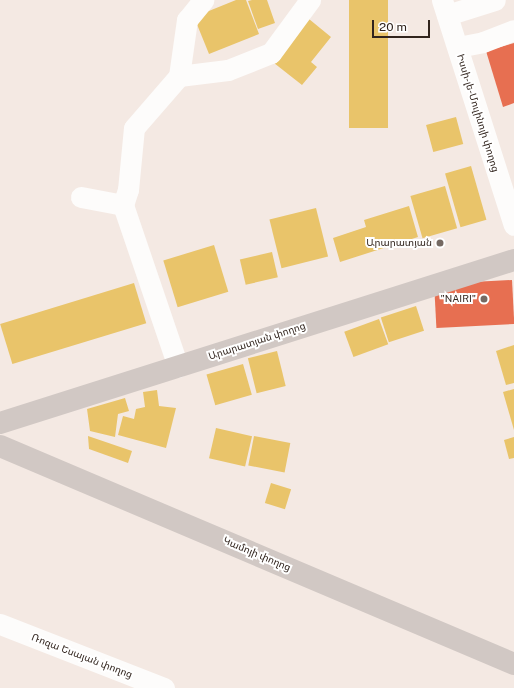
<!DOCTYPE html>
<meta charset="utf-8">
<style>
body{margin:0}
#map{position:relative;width:514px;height:688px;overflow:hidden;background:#f4e9e3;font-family:"Public Sans","Noto Sans Armenian",sans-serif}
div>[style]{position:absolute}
.homes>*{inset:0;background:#e9c46a;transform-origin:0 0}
.shops>*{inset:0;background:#e76f51;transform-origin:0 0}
.minor>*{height:21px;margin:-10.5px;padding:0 10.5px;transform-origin:10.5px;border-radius:10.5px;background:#fdfcfb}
.major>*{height:22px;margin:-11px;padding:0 11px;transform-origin:11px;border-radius:11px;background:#d1c8c4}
.dots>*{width:11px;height:11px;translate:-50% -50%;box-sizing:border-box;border:2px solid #fff;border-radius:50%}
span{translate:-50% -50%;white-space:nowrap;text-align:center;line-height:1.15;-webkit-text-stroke:4px #fff;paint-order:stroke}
.street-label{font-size:10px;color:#31241d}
.poi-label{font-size:10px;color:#31241d}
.right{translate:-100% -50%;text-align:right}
.scale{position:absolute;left:372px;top:20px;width:58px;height:18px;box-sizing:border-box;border:2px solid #31241d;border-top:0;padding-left:5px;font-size:12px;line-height:14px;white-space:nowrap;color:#31241d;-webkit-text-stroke:3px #fff;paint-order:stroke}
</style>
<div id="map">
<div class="homes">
<i style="clip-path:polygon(236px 0,246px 0,259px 34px,209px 54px,194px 17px)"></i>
<i style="clip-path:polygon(252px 0,267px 0,275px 23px,258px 29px,248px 1px)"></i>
<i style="left:349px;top:0;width:39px;height:128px"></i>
<i style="clip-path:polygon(309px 19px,331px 37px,311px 62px,317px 67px,302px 85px,274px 63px)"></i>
<i style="left:456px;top:117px;width:28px;height:31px;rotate:75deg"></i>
<i style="left:471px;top:166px;width:56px;height:27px;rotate:74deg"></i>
<i style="left:445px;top:186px;width:44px;height:36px;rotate:74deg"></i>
<i style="clip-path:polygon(409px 206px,418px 237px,340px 262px,333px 238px,366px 227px,364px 220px)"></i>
<i style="left:316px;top:208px;width:50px;height:48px;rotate:76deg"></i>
<i style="left:214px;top:245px;width:49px;height:53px;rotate:73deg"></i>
<i style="left:272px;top:252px;width:26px;height:33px;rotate:77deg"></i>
<i style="left:134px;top:283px;width:42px;height:140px;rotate:73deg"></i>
<i style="left:416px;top:306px;width:26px;height:37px;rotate:72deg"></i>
<i style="left:379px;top:319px;width:27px;height:37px;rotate:70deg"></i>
<i style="clip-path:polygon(514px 345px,514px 383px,506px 385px,496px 351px)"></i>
<i style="left:277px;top:351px;width:36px;height:30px;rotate:76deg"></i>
<i style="left:243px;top:364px;width:32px;height:38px;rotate:74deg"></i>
<i style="clip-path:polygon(514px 389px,514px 430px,503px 392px)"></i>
<i style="clip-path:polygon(157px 390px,159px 406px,176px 408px,166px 448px,118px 435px,123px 416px,134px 419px,136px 409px,145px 407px,143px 392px)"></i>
<i style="clip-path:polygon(125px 398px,129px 411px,118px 414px,115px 437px,90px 431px,87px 409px)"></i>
<i style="left:216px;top:428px;width:37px;height:31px;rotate:13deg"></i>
<i style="clip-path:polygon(88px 436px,132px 451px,128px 463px,89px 449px)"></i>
<i style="left:254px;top:436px;width:37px;height:30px;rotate:11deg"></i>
<i style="clip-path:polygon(514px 437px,514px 458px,509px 459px,504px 440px)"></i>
<i style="left:271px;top:483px;width:21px;height:21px;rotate:17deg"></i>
</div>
<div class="shops">
<i style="clip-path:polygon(514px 43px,514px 103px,503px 107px,486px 51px)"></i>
<i style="left:512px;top:280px;width:44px;height:78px;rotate:87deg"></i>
</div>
<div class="minor">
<i style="left:442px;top:0;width:236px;rotate:72.3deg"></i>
<i style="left:447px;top:15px;width:50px;rotate:-17.4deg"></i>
<i style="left:458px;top:47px;width:25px;rotate:-11deg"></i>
<i style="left:483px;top:42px;width:33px;rotate:-21deg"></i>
<i style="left:179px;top:76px;width:57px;rotate:-81.9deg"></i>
<i style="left:187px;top:20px;width:26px;rotate:-51deg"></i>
<i style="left:81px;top:197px;width:43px;rotate:10.8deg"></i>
<i style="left:123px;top:205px;width:171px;rotate:71.2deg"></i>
<i style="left:123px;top:205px;width:16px;rotate:-72deg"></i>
<i style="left:128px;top:190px;width:62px;rotate:-84.5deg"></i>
<i style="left:134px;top:128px;width:69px;rotate:-49.1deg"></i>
<i style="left:179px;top:76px;width:49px;rotate:-7deg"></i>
<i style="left:228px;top:70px;width:46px;rotate:-21.6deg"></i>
<i style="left:271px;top:53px;width:66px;rotate:-53.7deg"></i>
<i style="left:0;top:624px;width:176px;rotate:21.3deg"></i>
</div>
<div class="major">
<i style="left:0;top:423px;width:539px;rotate:-17.59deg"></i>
<i style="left:0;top:446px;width:558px;rotate:22.98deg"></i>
</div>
<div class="dots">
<i style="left:440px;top:243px;background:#756962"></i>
<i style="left:484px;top:299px;background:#756962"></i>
</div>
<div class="street-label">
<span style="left:478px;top:113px;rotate:73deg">Իսսի-լե-Մուլինոյի փողոց</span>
<span style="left:257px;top:341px;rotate:-18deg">Արարատյան փողոց</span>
<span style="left:257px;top:554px;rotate:23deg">Կամոյի փողոց</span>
<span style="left:82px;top:656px;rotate:21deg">Ռոզա Եսայան փողոց</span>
</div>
<div class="poi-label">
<span class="right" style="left:432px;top:243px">Արարատյան</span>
<span class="right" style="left:476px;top:299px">"NAIRI"</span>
</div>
<div class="scale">20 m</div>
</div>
